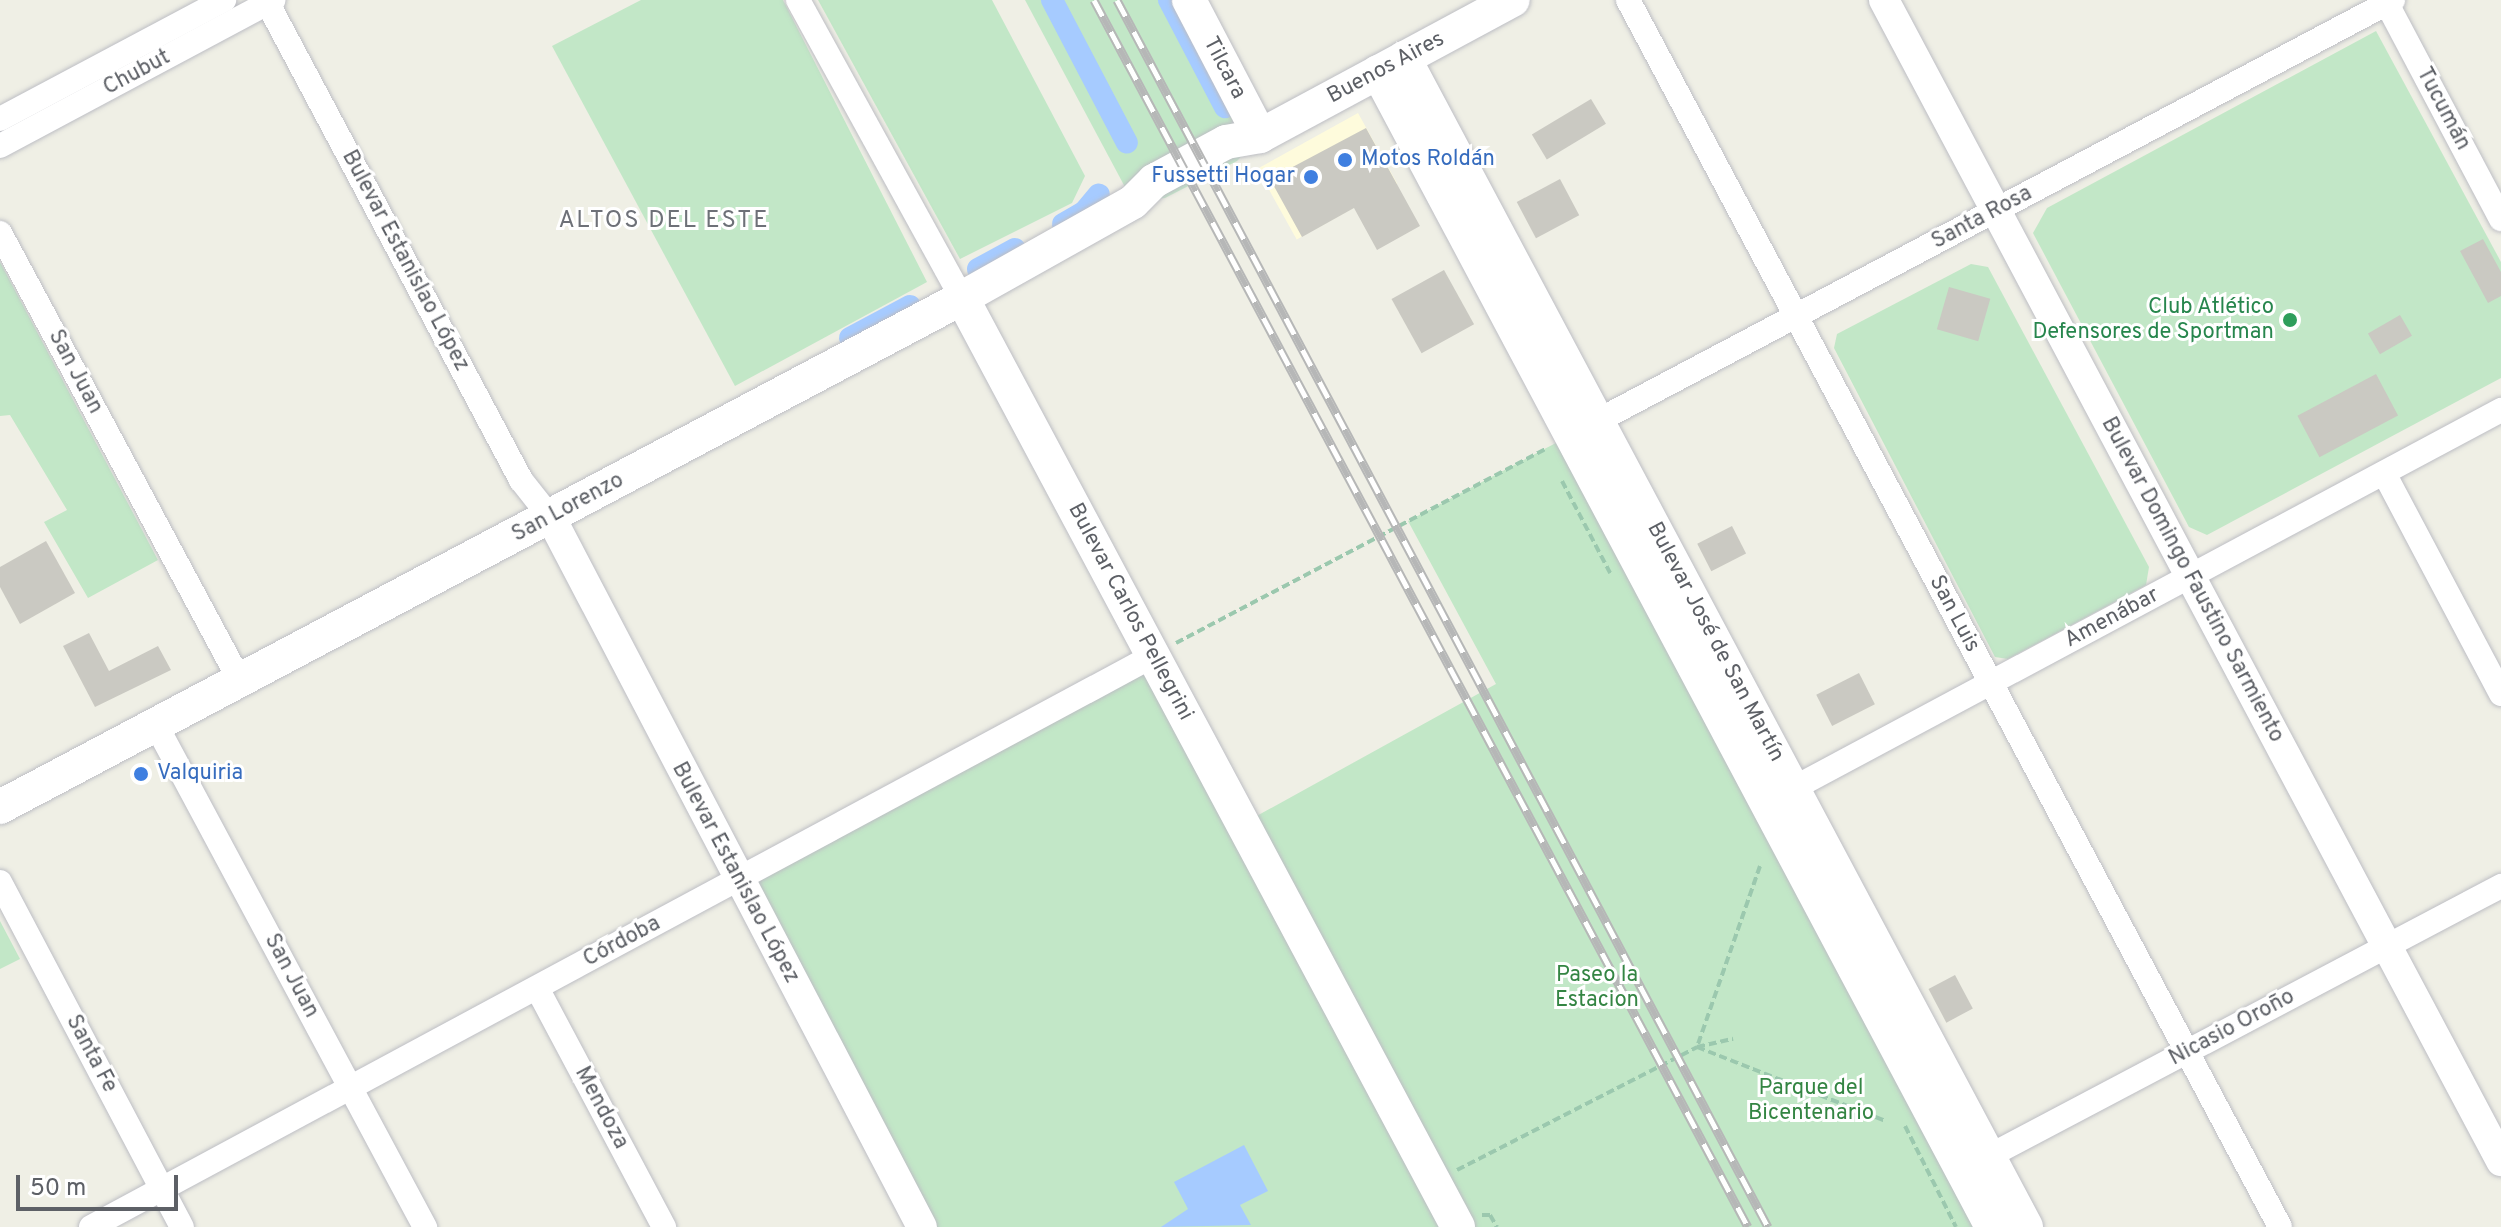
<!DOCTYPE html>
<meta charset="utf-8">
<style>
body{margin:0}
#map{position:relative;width:2501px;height:1227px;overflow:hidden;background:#efefe5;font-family:Overpass,sans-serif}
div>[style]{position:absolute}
.commercial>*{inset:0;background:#fefbdc;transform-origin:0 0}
.green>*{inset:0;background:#c2e7c7}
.water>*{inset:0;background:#a6cbff}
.canal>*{height:22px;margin:-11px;padding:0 11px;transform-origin:11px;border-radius:11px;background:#a6cbff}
.building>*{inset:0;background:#cac9c2;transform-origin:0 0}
.path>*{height:4px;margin-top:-2px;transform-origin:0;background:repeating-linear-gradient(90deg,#9bc8ae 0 8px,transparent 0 12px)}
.roads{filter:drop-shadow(0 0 2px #bdbec4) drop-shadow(0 0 2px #bdbec4)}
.minor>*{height:24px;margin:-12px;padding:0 12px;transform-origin:12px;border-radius:12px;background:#fff}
.tertiary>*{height:30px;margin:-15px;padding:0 15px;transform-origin:15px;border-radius:15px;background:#fff}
.secondary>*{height:34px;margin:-17px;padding:0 17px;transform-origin:17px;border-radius:17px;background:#fff}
.rail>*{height:9px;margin-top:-4.5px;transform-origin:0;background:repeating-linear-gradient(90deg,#fff 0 18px,#b6b7b7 0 36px);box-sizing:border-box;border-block:2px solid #b6b7b7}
.dots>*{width:22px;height:22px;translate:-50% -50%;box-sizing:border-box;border:4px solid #fff;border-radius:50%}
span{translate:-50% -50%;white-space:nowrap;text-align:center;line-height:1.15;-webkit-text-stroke:6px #fff;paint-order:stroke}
.street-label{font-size:22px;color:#5d6066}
.shop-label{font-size:22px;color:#366cbe}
.left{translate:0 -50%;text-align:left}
.right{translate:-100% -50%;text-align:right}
.leisure-label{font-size:22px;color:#27864d}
.park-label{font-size:22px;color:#348543}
.neighbourhood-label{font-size:24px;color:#6e7178;letter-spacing:2px}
.scale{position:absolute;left:16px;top:1175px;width:162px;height:36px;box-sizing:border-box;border:4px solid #5d6066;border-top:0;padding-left:10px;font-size:24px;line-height:28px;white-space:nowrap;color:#5d6066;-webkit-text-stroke:6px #fff;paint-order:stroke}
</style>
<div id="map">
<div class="commercial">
<i style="left:1358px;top:113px;width:81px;height:115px;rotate:61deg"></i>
</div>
<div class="green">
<i style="clip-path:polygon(641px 0,783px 0,927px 282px,735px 386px,552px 46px)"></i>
<i style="clip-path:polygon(818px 0,992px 0,1085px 176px,1072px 203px,960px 259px)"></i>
<i style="clip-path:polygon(1025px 0,1189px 0,1260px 136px,1237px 161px,1165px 198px,1133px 202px)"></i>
<i style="clip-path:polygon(2376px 31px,2501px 262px,2501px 378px,2207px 535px,2189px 527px,2033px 233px,2047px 208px)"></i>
<i style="clip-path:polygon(0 262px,158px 560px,88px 598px,44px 522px,67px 510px,10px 415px,0 416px)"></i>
<i style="clip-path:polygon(1971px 264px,1988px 267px,2149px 567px,2146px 585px,2008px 659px,1995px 657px,1834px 348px,1837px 334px)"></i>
<i style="clip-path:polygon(1571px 435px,1992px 1227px,922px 1227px,737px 880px,1153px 656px,1244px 823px,1496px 684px,1408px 521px)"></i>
<i style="clip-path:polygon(0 921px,20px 959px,0 969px)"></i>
</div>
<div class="water">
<i style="clip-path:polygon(1244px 1145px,1268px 1191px,1240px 1205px,1251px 1225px,1161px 1227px,1188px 1209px,1174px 1182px)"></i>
</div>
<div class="canal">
<i style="left:1052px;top:0;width:161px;rotate:62.3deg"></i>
<i style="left:1169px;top:0;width:121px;rotate:62.4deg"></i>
<i style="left:1063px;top:224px;width:24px;rotate:-30deg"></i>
<i style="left:1084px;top:212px;width:23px;rotate:-50deg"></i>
<i style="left:978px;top:269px;width:42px;rotate:-28.4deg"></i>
<i style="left:850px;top:338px;width:68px;rotate:-28.1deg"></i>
</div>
<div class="building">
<i style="left:1591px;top:99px;width:29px;height:69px;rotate:59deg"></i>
<i style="clip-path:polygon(1366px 128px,1420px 226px,1377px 250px,1354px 208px,1302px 237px,1270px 179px)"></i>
<i style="left:1560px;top:179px;width:41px;height:49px;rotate:62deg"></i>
<i style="clip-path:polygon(2483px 239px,2501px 272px,2501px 296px,2488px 303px,2460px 251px)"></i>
<i style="left:1444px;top:270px;width:62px;height:60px;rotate:61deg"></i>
<i style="left:1949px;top:287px;width:43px;height:44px;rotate:16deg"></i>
<i style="left:2400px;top:315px;width:24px;height:37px;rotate:60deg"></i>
<i style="left:2376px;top:374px;width:47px;height:89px;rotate:62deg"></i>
<i style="left:1732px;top:526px;width:31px;height:39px;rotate:63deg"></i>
<i style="clip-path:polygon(46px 541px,75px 593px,20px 624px,0 587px,0 567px)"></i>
<i style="clip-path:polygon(89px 633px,109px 671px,158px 646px,171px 670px,95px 707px,63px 646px)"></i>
<i style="left:1859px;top:673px;width:35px;height:48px;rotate:63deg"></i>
<i style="left:1955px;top:975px;width:38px;height:30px;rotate:62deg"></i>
</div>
<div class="path">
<i style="left:1562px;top:481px;width:104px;rotate:62.4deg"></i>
<i style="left:1176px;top:643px;width:419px;rotate:-27.7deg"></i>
<i style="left:1760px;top:866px;width:192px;rotate:109.2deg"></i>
<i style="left:1697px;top:1047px;width:203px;rotate:21.4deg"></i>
<i style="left:1905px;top:1126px;width:113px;rotate:63.2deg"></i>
<i style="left:1457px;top:1170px;width:270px;rotate:-27.1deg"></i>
<i style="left:1697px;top:1047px;width:37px;rotate:-13deg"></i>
<i style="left:1482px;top:1215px;width:8px"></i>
<i style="left:1490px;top:1215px;width:14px;rotate:60deg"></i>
</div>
<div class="roads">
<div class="minor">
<i style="left:266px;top:0;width:544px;rotate:62.02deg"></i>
<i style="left:521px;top:480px;width:48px;rotate:51.7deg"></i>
<i style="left:798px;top:0;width:340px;rotate:61.2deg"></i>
<i style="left:1628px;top:0;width:1389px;rotate:62.01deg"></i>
<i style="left:2385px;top:0;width:248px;rotate:62.1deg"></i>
<i style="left:0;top:119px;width:254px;rotate:-28deg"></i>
<i style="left:0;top:146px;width:310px;rotate:-28.1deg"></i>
<i style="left:0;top:233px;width:508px;rotate:61.82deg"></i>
<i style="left:1586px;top:427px;width:913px;rotate:-27.88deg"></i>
<i style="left:2384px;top:473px;width:250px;rotate:62.1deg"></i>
<i style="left:156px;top:725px;width:570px;rotate:61.82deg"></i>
<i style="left:1779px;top:796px;width:819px;rotate:-28.13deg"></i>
<i style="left:0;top:882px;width:390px;rotate:62.2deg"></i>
<i style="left:537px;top:988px;width:271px;rotate:62deg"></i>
<i style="left:1976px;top:1163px;width:594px;rotate:-27.82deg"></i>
<i style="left:91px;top:1227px;width:1206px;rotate:-28.27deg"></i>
</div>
<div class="tertiary">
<i style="left:1884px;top:0;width:1315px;rotate:62.01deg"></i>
<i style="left:551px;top:518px;width:800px;rotate:62.38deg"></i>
</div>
<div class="secondary">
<i style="left:1189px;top:0;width:153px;rotate:62.4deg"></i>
<i style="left:1404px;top:58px;width:1324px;rotate:61.98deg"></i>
<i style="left:1378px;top:72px;width:1308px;rotate:62deg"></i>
<i style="left:962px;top:298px;width:1053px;rotate:61.9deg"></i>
<i style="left:0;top:807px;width:1088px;rotate:-27.88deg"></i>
<i style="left:962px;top:298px;width:196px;rotate:-29.3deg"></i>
<i style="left:1133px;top:202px;width:30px;rotate:-45deg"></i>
<i style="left:1154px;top:181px;width:82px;rotate:-28.4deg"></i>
<i style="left:1226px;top:142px;width:35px;rotate:-10deg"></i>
<i style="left:1260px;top:136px;width:287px;rotate:-28.3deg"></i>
</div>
</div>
<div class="rail">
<i style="left:1094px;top:0;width:1390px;rotate:61.94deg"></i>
<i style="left:1117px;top:0;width:1389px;rotate:62.05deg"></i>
</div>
<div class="dots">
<i style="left:1345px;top:160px;background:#3f7fe0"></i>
<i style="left:1311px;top:177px;background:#3f7fe0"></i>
<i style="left:2290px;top:320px;background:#2e9e5b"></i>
<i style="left:141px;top:774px;background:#3f7fe0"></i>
</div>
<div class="street-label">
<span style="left:1224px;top:68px;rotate:62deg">Tilcara</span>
<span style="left:1386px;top:68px;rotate:-28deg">Buenos Aires</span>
<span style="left:137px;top:73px;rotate:-28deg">Chubut</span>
<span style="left:2443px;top:109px;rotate:62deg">Tucumán</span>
<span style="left:1982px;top:218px;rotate:-28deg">Santa Rosa</span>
<span style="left:405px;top:261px;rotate:62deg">Bulevar Estanislao López</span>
<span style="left:75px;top:372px;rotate:62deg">San Juan</span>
<span style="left:568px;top:508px;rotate:-28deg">San Lorenzo</span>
<span style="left:2192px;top:580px;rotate:62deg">Bulevar Domingo Faustino Sarmiento</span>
<span style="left:1130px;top:612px;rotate:62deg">Bulevar Carlos Pellegrini</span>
<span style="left:1954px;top:614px;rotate:62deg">San Luis</span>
<span style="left:2112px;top:618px;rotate:-28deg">Amenábar</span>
<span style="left:1715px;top:642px;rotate:62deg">Bulevar José de San Martín</span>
<span style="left:735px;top:873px;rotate:62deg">Bulevar Estanislao López</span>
<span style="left:622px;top:942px;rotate:-28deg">Córdoba</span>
<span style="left:291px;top:976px;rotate:62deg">San Juan</span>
<span style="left:2232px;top:1028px;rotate:-28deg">Nicasio Oroño</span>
<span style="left:91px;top:1054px;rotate:62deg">Santa Fe</span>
<span style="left:601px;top:1108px;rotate:62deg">Mendoza</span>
</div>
<div class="shop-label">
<span class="left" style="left:1361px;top:160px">Motos Roldán</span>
<span class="right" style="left:1295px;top:177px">Fussetti Hogar</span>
<span class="left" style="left:157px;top:774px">Valquiria</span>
</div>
<div class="leisure-label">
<span class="right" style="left:2274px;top:320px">Club Atlético<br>Defensores de Sportman</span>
</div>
<div class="park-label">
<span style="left:1597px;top:988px">Paseo la<br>Estacion</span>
<span style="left:1811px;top:1101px">Parque del<br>Bicentenario</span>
</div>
<div class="neighbourhood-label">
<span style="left:664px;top:222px">ALTOS DEL ESTE</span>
</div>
<div class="scale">50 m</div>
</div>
